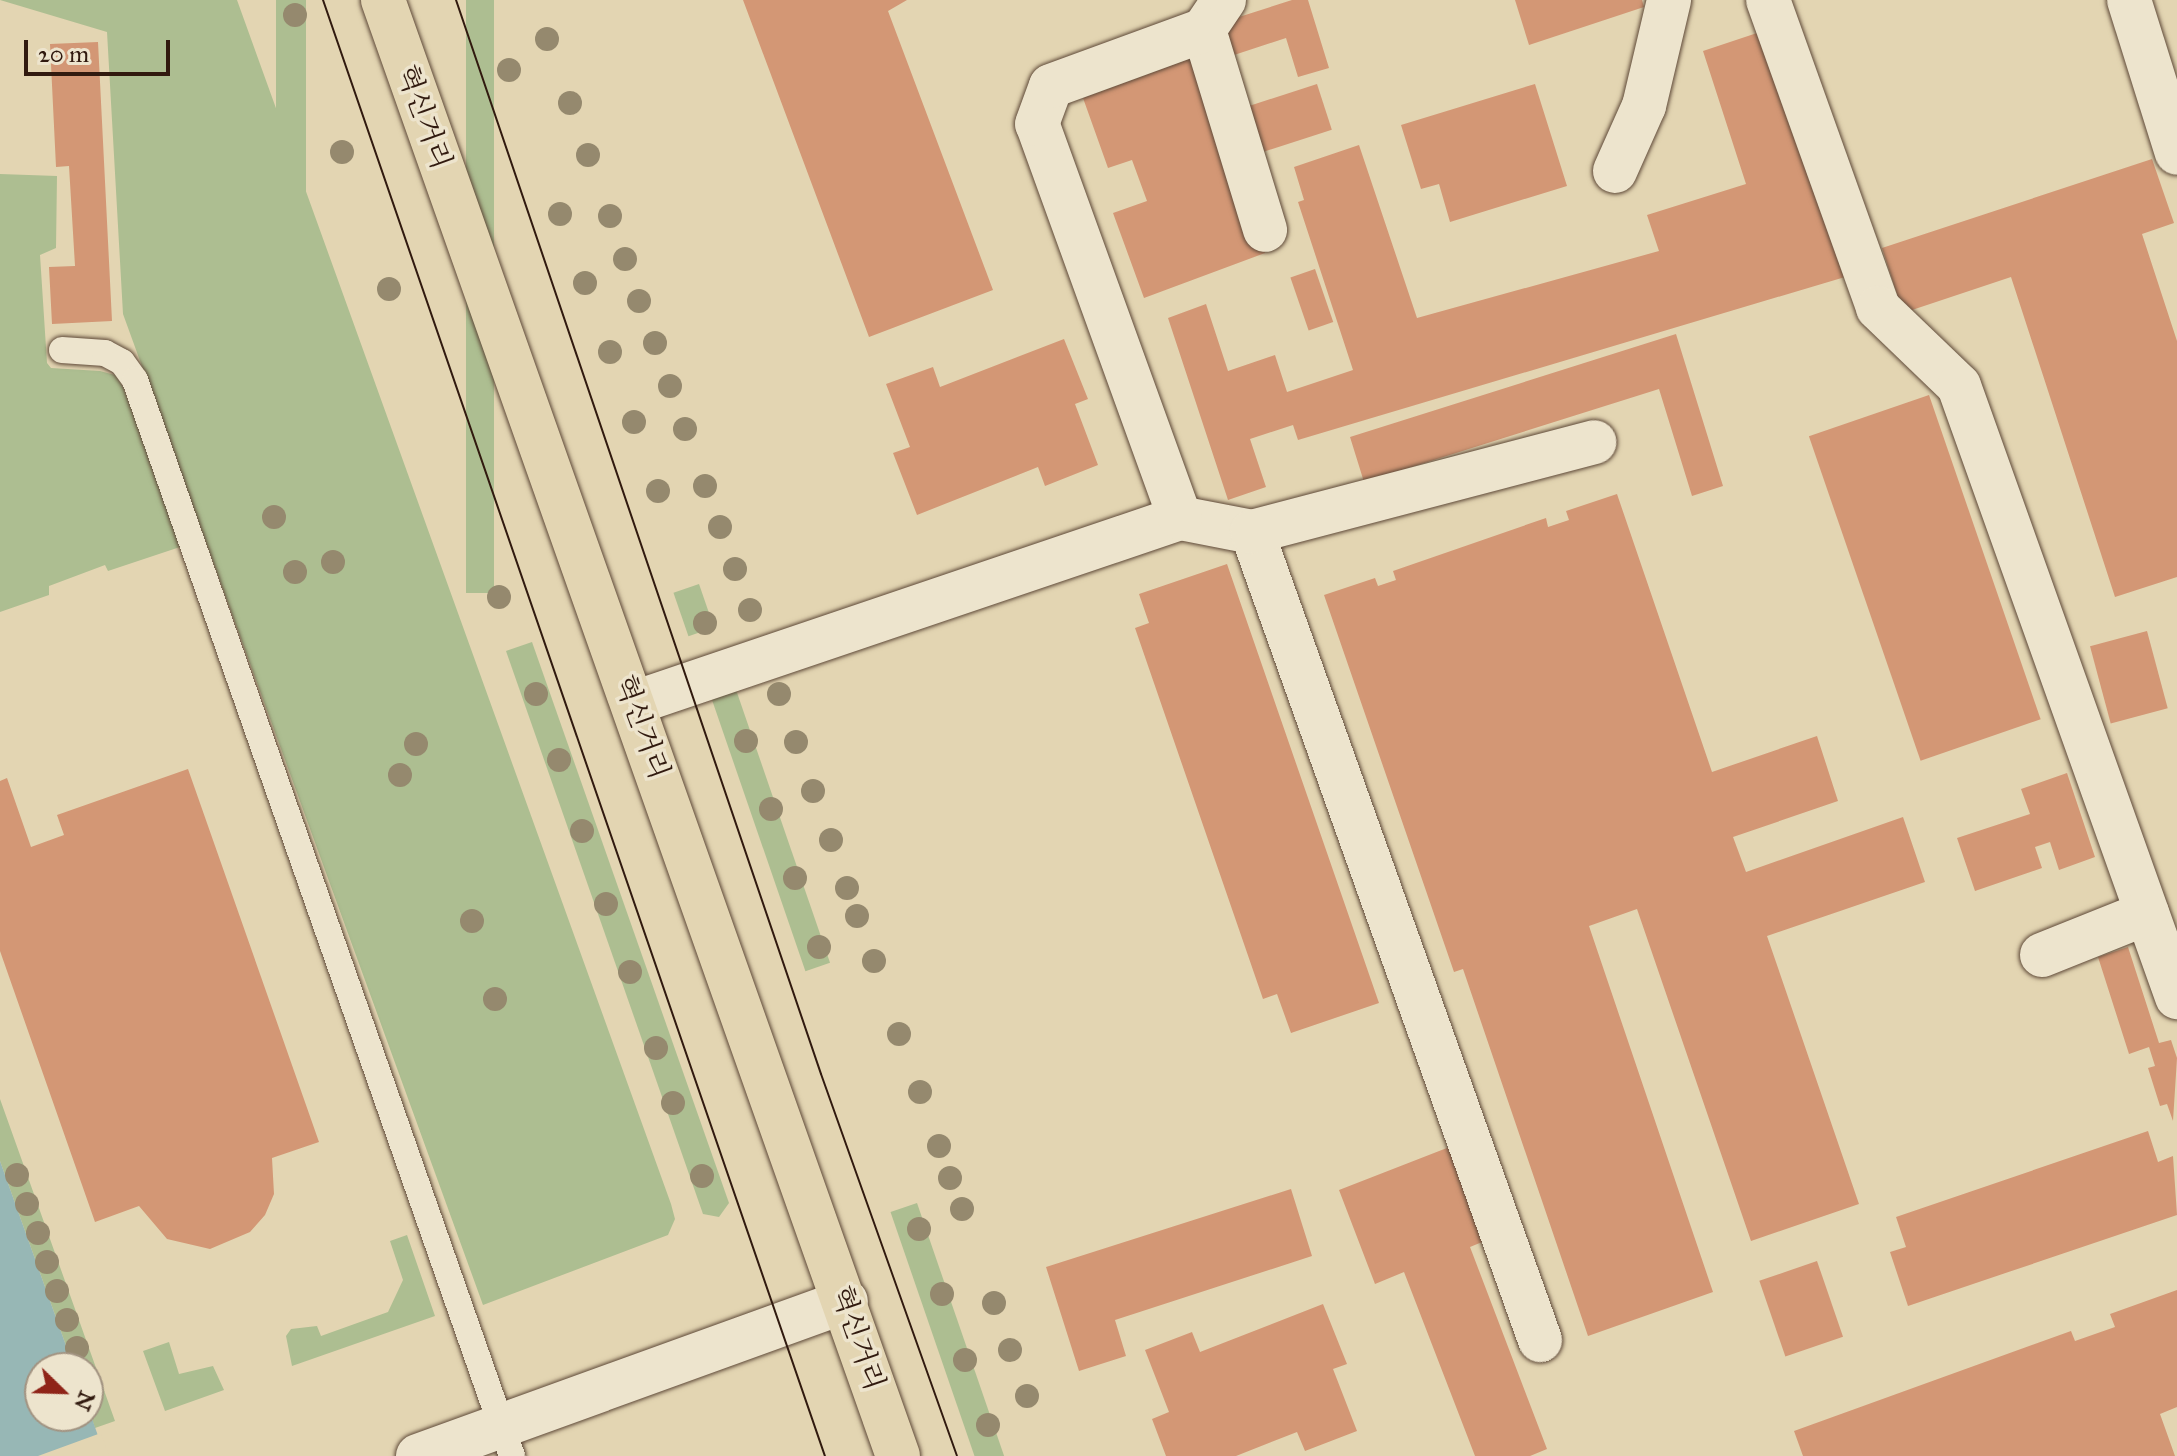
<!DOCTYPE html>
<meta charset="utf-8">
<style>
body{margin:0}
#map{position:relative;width:2177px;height:1456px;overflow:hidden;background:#e3d5b2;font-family:"IM FELL Great Primer","Noto Serif KR",serif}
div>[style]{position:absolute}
.green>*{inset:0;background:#adbe91;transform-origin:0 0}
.water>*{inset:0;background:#97b7b5}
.pier>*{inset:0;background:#e3d5b2}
.building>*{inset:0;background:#d39775;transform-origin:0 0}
.roads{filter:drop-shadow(0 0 2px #5e4938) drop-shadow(0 0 2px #5e4938)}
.service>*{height:26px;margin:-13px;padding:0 13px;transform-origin:13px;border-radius:13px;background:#ede4cd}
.minor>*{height:44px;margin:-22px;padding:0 22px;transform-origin:22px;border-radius:22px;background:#ede4cd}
.primary>*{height:44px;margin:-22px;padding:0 22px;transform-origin:22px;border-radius:22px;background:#e3d5b2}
.tram>*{height:2px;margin:-1px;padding:0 1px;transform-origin:1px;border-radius:1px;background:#311a0f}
.trees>*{width:24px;height:24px;margin:-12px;border-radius:50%;background:#95896e}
span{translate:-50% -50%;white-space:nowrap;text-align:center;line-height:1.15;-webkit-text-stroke:7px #ede4cd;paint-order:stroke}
.street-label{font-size:28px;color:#311a0f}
.north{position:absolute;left:24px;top:1352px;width:80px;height:80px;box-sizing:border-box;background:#ede4cd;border:2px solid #a29381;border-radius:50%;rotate:113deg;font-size:22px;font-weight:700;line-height:32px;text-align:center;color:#311a0f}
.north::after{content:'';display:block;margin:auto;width:28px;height:36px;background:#8f2418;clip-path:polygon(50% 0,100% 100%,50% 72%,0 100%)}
.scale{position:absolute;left:24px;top:40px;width:146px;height:36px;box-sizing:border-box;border:4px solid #311a0f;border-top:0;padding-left:10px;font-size:24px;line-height:28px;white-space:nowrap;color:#311a0f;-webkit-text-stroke:6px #ede4cd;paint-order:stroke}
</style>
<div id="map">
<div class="green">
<i style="clip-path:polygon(0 0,237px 0,671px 1204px,675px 1219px,668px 1235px,483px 1305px,123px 314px,107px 32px)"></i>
<i style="left:276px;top:0;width:30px;height:651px"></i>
<i style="left:466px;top:0;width:28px;height:593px"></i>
<i style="clip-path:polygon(0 174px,57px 176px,56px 248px,40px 255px,47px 363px,51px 368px,100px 371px,115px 375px,123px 387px,183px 546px,108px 571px,105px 565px,49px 586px,49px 595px,0 612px)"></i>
<i style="left:699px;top:584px;width:46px;height:27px;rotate:71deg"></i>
<i style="clip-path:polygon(532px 642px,729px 1203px,719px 1217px,703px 1214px,506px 651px)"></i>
<i style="left:733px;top:681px;width:298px;height:26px;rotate:71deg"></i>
<i style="clip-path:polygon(0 1099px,115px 1421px,95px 1428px,88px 1407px,88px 1368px,74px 1368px,0 1161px)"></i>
<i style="left:917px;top:1203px;width:268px;height:28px;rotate:71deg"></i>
<i style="clip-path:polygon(407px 1235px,435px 1316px,292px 1366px,286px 1336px,291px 1329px,317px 1326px,321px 1336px,388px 1312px,403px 1280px,390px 1241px)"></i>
<i style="clip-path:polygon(169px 1342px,179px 1374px,213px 1366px,224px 1390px,165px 1411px,143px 1351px)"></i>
</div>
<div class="water">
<i style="clip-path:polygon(0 1161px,74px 1368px,40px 1368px,40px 1416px,88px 1416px,88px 1407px,105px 1456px,0 1456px)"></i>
</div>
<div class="pier">
<i style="clip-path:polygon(101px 1433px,109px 1456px,38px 1456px)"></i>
</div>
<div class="building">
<i style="clip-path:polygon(743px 0,907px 0,888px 11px,993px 290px,869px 337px)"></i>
<i style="clip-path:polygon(1292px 0,1308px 0,1329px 68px,1298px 77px,1286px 38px,1228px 57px,1217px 24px)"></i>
<i style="clip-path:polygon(1515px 0,1642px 0,1644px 7px,1529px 45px)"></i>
<i style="clip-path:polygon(1766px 30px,1845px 277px,1298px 440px,1293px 425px,1250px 439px,1266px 487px,1228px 500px,1168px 318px,1206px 304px,1228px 371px,1275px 355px,1287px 392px,1353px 370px,1298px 202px,1304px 200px,1294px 167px,1359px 145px,1417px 318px,1659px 251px,1647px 215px,1746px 184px,1703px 51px)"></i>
<i style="clip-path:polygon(98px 42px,112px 321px,52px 324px,49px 267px,75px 266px,69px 166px,56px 167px,50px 44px)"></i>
<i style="clip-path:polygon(1194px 57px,1265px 253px,1144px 298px,1113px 213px,1147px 201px,1132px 160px,1108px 168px,1083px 98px)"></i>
<i style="left:1317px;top:84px;width:48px;height:82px;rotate:72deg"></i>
<i style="clip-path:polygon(1535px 84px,1567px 186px,1450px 222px,1439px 184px,1421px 189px,1401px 125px)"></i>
<i style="clip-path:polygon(2152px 159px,2174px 223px,2142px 234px,2177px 341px,2177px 577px,2115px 597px,2011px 277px,1903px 313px,1882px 248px)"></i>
<i style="left:1315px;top:269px;width:56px;height:26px;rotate:71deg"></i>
<i style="clip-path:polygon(1676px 334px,1723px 486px,1692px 496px,1659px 389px,1364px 482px,1350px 437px)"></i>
<i style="clip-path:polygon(1064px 339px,1088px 399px,1075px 404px,1098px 465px,1045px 486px,1038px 467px,917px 515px,893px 453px,910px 447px,886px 384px,933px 367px,940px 387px)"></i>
<i style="left:1929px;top:395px;width:343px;height:127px;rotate:71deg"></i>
<i style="clip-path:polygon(1617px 494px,1712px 772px,1817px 736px,1838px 801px,1733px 837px,1746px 872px,1903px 817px,1925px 882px,1767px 936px,1859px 1204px,1751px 1241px,1637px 909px,1589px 926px,1713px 1292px,1588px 1336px,1463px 969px,1454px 972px,1324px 595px,1375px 578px,1378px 586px,1396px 580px,1393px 571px,1546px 518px,1548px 527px,1569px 520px,1566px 511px)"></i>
<i style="clip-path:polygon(1227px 564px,1379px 1003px,1291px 1033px,1277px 994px,1263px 999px,1135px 628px,1149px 623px,1139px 594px)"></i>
<i style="left:2147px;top:631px;width:80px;height:59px;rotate:75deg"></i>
<i style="clip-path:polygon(188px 769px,319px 1142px,272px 1158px,274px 1194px,265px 1215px,250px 1232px,210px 1249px,167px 1239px,139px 1206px,95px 1222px,0 951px,0 781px,7px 778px,31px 847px,64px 835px,57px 815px)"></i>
<i style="clip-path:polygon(2067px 773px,2095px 857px,2059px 870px,2050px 842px,2035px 847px,2042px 868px,1975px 891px,1957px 838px,2030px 814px,2021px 789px)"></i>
<i style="clip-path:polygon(2128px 947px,2159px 1043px,2171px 1040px,2177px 1058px,2173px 1121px,2167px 1104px,2160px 1106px,2148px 1068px,2155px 1066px,2149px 1047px,2129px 1054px,2098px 957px)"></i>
<i style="clip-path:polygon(2148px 1131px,2158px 1162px,2173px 1156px,2177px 1215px,1908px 1306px,1890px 1252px,1906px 1247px,1896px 1217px)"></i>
<i style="clip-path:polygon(1452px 1146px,1487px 1240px,1470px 1247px,1547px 1449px,1530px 1456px,1475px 1456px,1404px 1272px,1375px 1284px,1339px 1190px)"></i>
<i style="clip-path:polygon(1291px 1189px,1312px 1256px,1115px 1320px,1126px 1356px,1079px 1371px,1046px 1267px)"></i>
<i style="left:1817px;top:1261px;width:80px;height:61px;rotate:71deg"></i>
<i style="clip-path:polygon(2177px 1290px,2177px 1407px,2160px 1414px,2175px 1456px,1803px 1456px,1794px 1431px,2071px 1331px,2075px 1341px,2115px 1327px,2110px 1314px)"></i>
<i style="clip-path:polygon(1323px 1304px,1347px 1364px,1333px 1369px,1357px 1431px,1305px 1451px,1297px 1432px,1236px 1456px,1166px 1456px,1152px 1419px,1169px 1412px,1145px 1350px,1192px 1332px,1200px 1352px)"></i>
</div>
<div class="roads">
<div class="service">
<i style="left:62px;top:350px;width:43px;rotate:4deg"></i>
<i style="left:105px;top:353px;width:19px;rotate:28deg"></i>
<i style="left:122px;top:362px;width:22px;rotate:54deg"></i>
<i style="left:135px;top:380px;width:1140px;rotate:70.69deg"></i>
</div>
<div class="minor">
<i style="left:1224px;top:0;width:36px;rotate:124deg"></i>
<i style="left:1204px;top:30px;width:209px;rotate:73deg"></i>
<i style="left:1768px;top:0;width:327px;rotate:70.3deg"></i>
<i style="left:1878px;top:308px;width:112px;rotate:43.9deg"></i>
<i style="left:1959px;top:386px;width:649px;rotate:70.36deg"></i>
<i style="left:2129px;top:0;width:160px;rotate:72.6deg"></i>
<i style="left:1615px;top:171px;width:71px;rotate:-66deg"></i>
<i style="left:1644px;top:106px;width:109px;rotate:-76.7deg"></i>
<i style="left:1180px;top:518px;width:73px;rotate:11deg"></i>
<i style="left:1252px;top:532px;width:858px;rotate:70.38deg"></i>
<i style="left:1252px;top:532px;width:354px;rotate:-14.7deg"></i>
<i style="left:634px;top:703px;width:576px;rotate:-18.72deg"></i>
<i style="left:1180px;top:518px;width:419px;rotate:-109.9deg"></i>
<i style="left:1037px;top:124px;width:40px;rotate:-69.8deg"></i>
<i style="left:1051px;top:86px;width:163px;rotate:-20.1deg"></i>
<i style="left:2042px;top:955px;width:113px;rotate:-21.8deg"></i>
<i style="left:418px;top:1456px;width:455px;rotate:-19.9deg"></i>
</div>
<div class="primary">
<i style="left:383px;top:0;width:1544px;rotate:70.52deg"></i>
</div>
</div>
<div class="tram">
<i style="left:323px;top:0;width:1540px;rotate:70.98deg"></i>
<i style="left:456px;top:0;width:1134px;rotate:71.23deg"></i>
<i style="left:821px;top:1074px;width:405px;rotate:70.4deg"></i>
</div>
<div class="trees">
<i style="left:295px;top:15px"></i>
<i style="left:547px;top:39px"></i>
<i style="left:509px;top:70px"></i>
<i style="left:570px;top:103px"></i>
<i style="left:342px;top:152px"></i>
<i style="left:588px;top:155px"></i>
<i style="left:560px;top:214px"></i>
<i style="left:610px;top:216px"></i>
<i style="left:625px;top:259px"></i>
<i style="left:585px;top:283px"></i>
<i style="left:389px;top:289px"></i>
<i style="left:639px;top:301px"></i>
<i style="left:655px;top:343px"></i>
<i style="left:610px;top:352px"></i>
<i style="left:670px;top:386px"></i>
<i style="left:634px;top:422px"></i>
<i style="left:685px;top:429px"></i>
<i style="left:705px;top:486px"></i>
<i style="left:658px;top:491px"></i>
<i style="left:274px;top:517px"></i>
<i style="left:720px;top:527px"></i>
<i style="left:333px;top:562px"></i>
<i style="left:735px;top:569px"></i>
<i style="left:295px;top:572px"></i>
<i style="left:499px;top:597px"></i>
<i style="left:750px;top:610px"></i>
<i style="left:705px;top:623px"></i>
<i style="left:536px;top:694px"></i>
<i style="left:779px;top:694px"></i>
<i style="left:746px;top:741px"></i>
<i style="left:796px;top:742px"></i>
<i style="left:416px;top:744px"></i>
<i style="left:559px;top:760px"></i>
<i style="left:400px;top:775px"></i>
<i style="left:813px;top:791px"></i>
<i style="left:771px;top:809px"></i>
<i style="left:582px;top:831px"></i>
<i style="left:831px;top:840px"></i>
<i style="left:795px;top:878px"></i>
<i style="left:847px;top:888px"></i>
<i style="left:606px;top:904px"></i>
<i style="left:857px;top:916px"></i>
<i style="left:472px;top:921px"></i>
<i style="left:819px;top:947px"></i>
<i style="left:874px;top:961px"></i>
<i style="left:630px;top:972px"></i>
<i style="left:495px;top:999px"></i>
<i style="left:899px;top:1034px"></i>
<i style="left:656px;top:1048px"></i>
<i style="left:920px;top:1092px"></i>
<i style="left:673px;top:1103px"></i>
<i style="left:939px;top:1146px"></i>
<i style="left:17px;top:1175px"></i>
<i style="left:702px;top:1176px"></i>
<i style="left:950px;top:1178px"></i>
<i style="left:27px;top:1204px"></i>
<i style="left:962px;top:1209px"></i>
<i style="left:919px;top:1229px"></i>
<i style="left:38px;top:1233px"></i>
<i style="left:47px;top:1262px"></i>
<i style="left:57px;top:1291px"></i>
<i style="left:942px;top:1294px"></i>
<i style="left:994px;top:1303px"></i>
<i style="left:67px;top:1320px"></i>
<i style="left:77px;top:1348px"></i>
<i style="left:1010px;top:1350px"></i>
<i style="left:965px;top:1360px"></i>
<i style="left:1027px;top:1396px"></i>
<i style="left:988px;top:1425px"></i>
</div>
<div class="street-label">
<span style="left:424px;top:117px;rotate:70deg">혁신거리</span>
<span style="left:642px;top:727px;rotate:70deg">혁신거리</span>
<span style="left:858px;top:1338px;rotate:71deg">혁신거리</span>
</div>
<div class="north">N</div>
<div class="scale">20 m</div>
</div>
